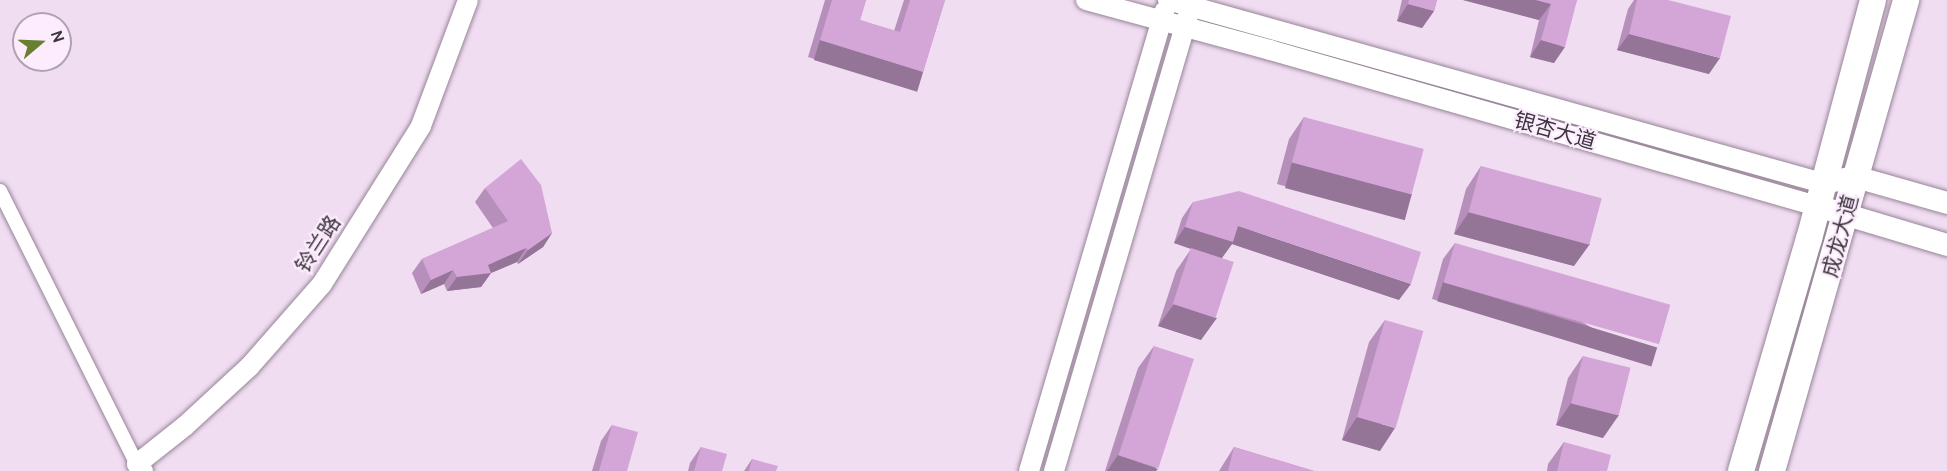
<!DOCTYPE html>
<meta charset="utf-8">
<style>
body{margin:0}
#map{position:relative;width:1947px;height:471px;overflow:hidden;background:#f1ddf2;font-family:Cabin,"Noto Sans SC",sans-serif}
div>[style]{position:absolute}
.roads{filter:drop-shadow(0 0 2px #968497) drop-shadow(0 0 2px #968497)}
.street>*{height:14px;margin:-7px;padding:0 7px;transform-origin:7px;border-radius:7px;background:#fff}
.secondary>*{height:20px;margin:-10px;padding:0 10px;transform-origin:10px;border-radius:10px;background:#fff}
.primary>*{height:22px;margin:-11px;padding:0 11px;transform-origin:11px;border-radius:11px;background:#fff}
.highway>*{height:26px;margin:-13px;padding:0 13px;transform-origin:13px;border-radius:13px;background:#fff}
.wall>*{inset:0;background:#b68fba}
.shaded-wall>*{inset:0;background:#947497;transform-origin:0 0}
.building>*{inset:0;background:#d4a6d8;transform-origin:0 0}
span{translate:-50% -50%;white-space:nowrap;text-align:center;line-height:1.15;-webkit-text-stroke:4.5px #fcecfd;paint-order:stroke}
.street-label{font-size:21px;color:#3d363e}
.north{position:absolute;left:12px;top:12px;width:60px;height:60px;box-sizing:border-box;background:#fcecfd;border:2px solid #b0a3b1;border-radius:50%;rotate:71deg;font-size:16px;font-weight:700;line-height:24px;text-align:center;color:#3d363e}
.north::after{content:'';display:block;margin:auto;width:21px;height:27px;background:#687f31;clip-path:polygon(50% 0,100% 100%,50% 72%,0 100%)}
</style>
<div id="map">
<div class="roads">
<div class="street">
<i style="left:0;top:191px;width:305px;rotate:63.4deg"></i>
</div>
<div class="secondary">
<i style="left:1086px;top:0;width:191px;rotate:15.2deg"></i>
<i style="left:1270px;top:50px;width:569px;rotate:15.92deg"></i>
<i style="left:1168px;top:0;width:679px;rotate:15.63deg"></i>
<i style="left:143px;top:471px;width:9px;rotate:-131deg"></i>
<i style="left:137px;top:464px;width:61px;rotate:-38.4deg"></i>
<i style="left:185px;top:426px;width:88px;rotate:-42.7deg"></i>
<i style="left:250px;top:366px;width:109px;rotate:-48.7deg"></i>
<i style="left:322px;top:284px;width:186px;rotate:-57.9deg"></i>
<i style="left:421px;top:126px;width:134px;rotate:-69.5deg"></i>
<i style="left:1029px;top:471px;width:479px;rotate:-73.6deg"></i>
<i style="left:1054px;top:471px;width:474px;rotate:-73.6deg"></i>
</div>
<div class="primary">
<i style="left:1822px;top:183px;width:35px;rotate:-10deg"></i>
<i style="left:1856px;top:177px;width:95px;rotate:15.9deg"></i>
<i style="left:1817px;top:206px;width:136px;rotate:16.7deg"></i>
</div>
<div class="highway">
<i style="left:1741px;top:471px;width:242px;rotate:-73.7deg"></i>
<i style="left:1809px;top:239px;width:247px;rotate:-75deg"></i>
<i style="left:1772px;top:471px;width:490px;rotate:-74.1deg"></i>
</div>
</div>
<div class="wall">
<i style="clip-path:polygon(825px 0,866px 0,860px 20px,894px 31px,904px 0,945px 0,923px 72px,911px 89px,808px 57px)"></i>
<i style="clip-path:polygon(1402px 0,1437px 0,1434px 11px,1422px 28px,1397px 21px)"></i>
<i style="clip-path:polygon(1463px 0,1577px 0,1554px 63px,1530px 57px,1539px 20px)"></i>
<i style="clip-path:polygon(1634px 0,1668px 0,1709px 74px,1617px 50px,1628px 9px)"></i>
<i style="clip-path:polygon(1304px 117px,1412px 195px,1397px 217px,1277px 184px,1289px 139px)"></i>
<i style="clip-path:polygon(1481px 166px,1574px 266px,1454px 234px,1466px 189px)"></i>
<i style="clip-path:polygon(485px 188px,552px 233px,543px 247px,518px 264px,517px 262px,491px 273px,481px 287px,447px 291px,444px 284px,421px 294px,412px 273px,422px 259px,493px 228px,475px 202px)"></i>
<i style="clip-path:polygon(1193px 202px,1399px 300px,1232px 244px,1222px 258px,1201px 340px,1158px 326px,1176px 271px,1191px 249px,1174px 243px,1182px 218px)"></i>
<i style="clip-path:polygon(1455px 243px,1647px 362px,1432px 299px,1443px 259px)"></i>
<i style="clip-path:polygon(1385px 320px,1380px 451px,1342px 440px,1369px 342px)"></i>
<i style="clip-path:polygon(1154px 346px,1156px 471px,1105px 471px,1138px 368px)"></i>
<i style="clip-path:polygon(1583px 356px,1603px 438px,1556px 425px,1568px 378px)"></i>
<i style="clip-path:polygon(612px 425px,627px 471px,592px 471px,601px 441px)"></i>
<i style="clip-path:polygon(1564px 442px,1607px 471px,1547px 471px,1548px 464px)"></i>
<i style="clip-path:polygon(701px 447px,722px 471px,688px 471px,690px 463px)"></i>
<i style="clip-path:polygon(1234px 447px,1314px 471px,1219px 471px)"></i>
<i style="clip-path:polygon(752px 459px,776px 471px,744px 471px)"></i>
</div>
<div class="shaded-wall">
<i style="clip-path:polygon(1463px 0,1536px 0,1551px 4px,1539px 20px)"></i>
<i style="clip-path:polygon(1408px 4px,1434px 11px,1422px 28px,1397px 21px)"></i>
<i style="clip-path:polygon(1629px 34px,1720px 58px,1709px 74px,1617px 50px)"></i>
<i style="left:820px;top:40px;width:108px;height:21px;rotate:17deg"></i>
<i style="clip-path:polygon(1541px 40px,1565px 47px,1554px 63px,1530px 57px)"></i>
<i style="left:1292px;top:162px;width:124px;height:27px;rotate:15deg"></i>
<i style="clip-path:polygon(1469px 212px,1590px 244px,1574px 266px,1454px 234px)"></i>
<i style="clip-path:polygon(1238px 226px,1411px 284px,1399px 300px,1232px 244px,1221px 259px,1174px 243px,1185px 227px)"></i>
<i style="clip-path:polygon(552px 233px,543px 247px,518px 264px,528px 250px)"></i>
<i style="clip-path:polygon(526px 248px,517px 262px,491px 273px,481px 287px,447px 291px,457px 277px)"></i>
<i style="clip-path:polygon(453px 270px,444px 284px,421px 294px,431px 280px)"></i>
<i style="left:1443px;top:282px;width:224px;height:20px;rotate:17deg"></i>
<i style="clip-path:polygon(1174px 304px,1217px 318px,1201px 340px,1158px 326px)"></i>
<i style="clip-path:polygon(1571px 403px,1619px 415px,1603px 438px,1556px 425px)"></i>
<i style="clip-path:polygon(1357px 417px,1395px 428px,1380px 451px,1342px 440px)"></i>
<i style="clip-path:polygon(1118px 455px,1158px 469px,1156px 471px,1107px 471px)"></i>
</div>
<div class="building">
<i style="clip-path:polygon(832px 0,866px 0,860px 20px,900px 32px,910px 0,945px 0,923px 72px,820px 40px)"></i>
<i style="clip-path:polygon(1409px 0,1437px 0,1434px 11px,1408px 4px)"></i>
<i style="clip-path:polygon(1536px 0,1577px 0,1565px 47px,1541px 40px,1551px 4px)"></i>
<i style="clip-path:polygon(1637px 0,1668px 0,1731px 16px,1720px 58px,1629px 34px)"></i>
<i style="left:1304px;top:117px;width:124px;height:47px;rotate:15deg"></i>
<i style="clip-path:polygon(521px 159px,541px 185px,552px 233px,528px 250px,526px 248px,488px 265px,491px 273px,457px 277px,453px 270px,431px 280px,422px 259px,508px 221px,485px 188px)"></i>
<i style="left:1481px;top:166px;width:125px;height:48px;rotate:15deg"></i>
<i style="clip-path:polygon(1239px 191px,1421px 252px,1411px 284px,1238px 226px,1233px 242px,1185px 227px,1193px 202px)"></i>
<i style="left:1455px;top:243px;width:224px;height:41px;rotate:16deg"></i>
<i style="left:1191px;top:248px;width:45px;height:59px;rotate:18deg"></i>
<i style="left:1385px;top:320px;width:40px;height:101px;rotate:16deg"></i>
<i style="left:1154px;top:346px;width:42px;height:115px;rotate:18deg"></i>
<i style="left:1583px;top:356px;width:49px;height:49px;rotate:14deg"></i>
<i style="clip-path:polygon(612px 425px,638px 432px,627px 471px,599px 471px)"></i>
<i style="clip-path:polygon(1564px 442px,1611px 455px,1607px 471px,1557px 471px)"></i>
<i style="clip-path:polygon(701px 447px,727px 454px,722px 471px,694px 471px)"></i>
<i style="clip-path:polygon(1234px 447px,1314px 471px,1228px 471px)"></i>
<i style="clip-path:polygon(752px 459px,778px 466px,776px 471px,749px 471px)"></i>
</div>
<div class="street-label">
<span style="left:1555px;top:131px;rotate:16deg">银杏大道</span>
<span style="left:1840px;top:236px;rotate:-75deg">成龙大道</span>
<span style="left:318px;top:244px;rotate:-57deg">铃兰路</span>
</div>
<div class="north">N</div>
</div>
